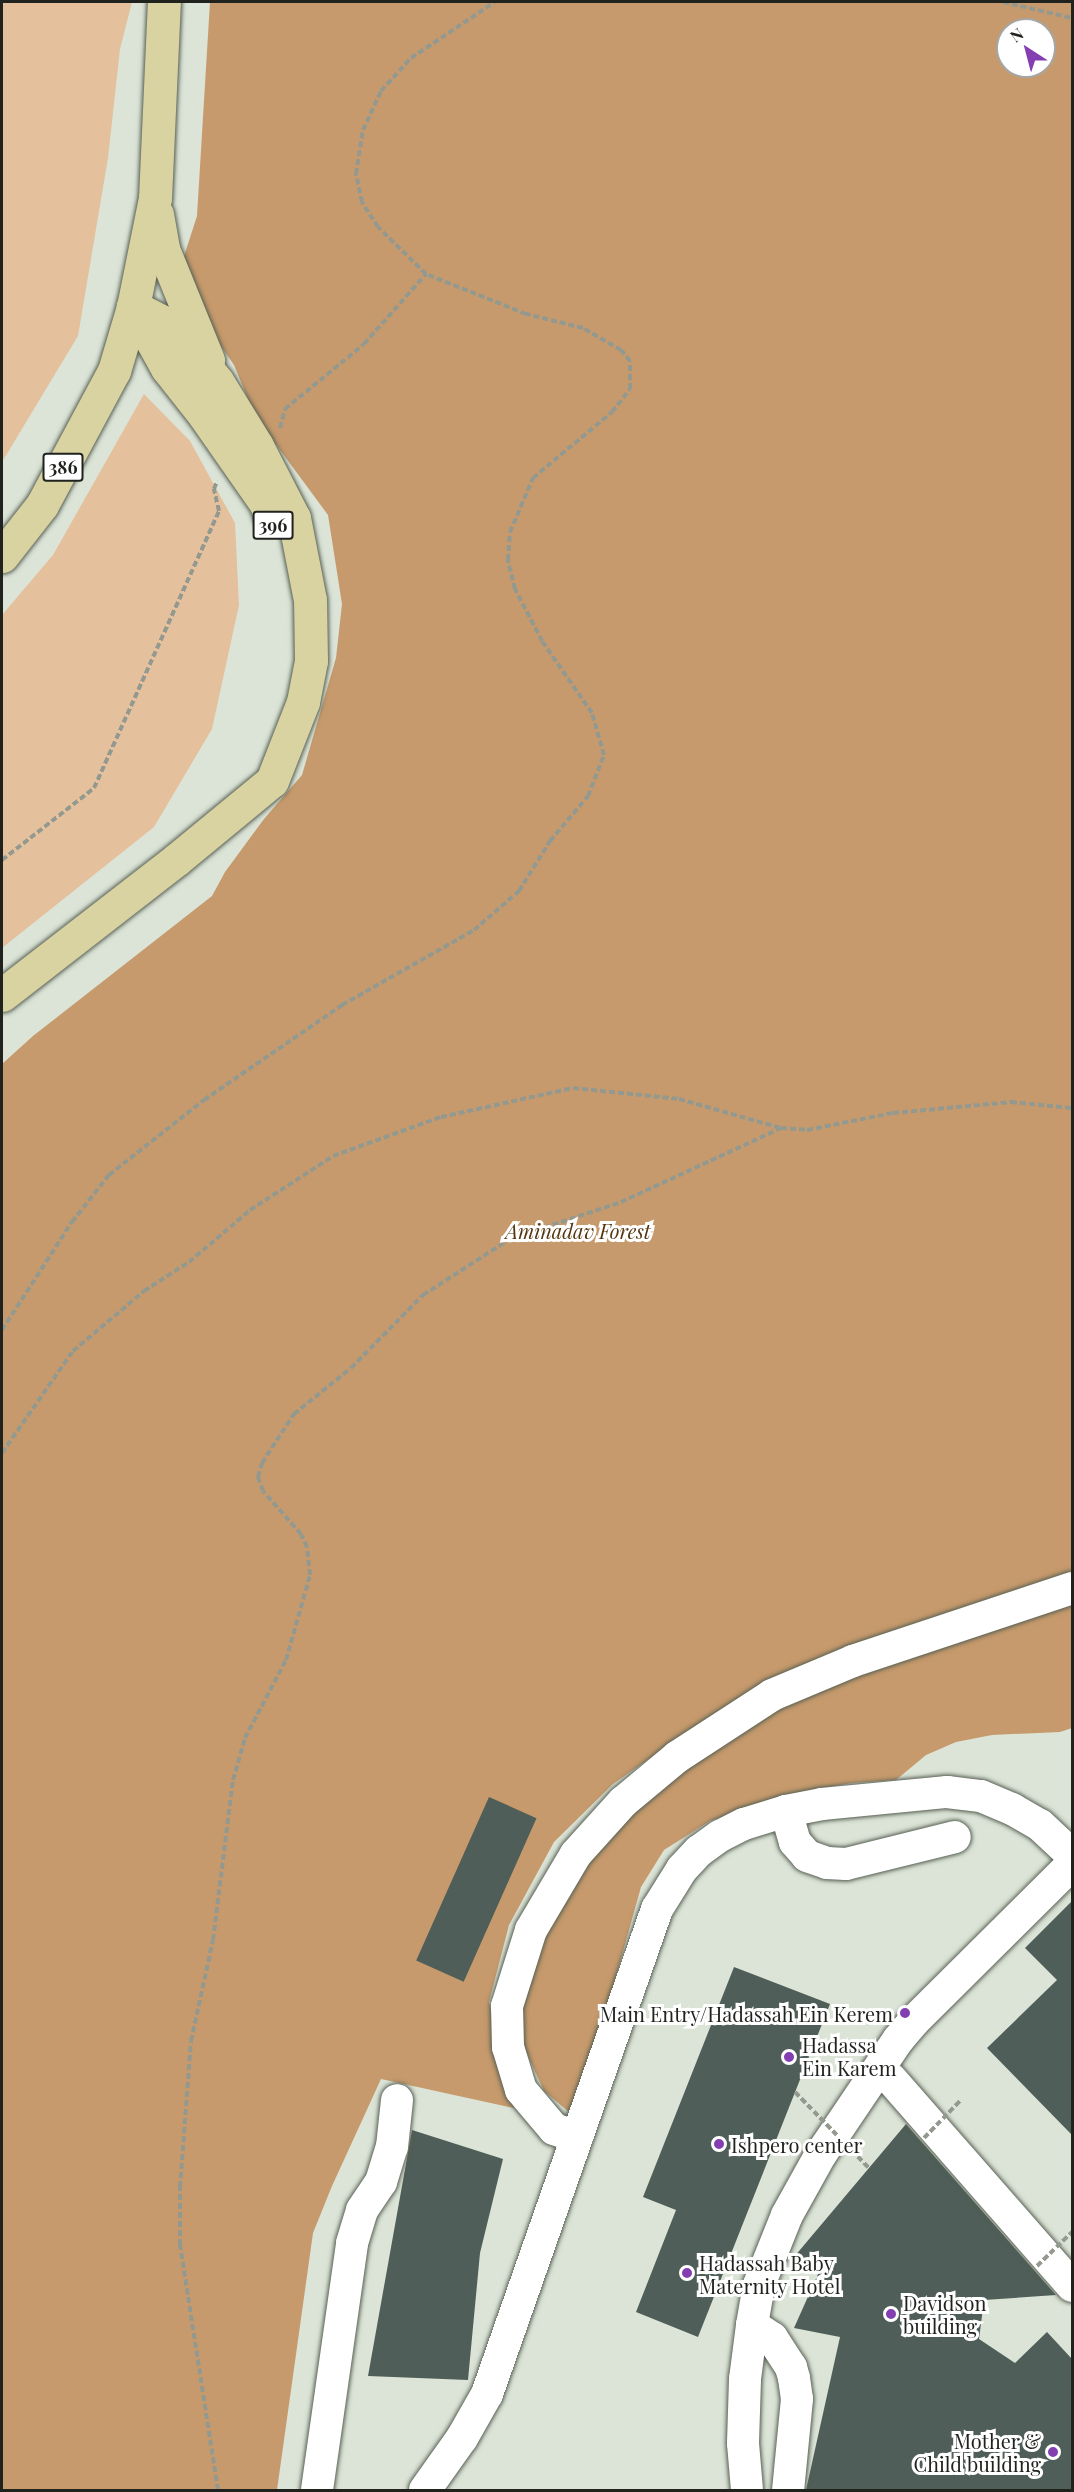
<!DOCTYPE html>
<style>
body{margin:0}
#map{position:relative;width:1074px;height:2492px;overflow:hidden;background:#dbe4d7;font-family:"Playfair Display",serif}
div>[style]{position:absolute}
.green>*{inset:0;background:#e4c09c}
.forest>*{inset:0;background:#c69a6c}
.building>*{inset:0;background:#4f5e58;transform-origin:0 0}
.path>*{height:4px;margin-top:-2px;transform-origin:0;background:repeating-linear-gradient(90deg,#93998f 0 6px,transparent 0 9px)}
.roads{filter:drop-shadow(0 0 2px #586054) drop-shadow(0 0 2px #586054)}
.minor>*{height:32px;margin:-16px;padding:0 16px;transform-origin:16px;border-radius:16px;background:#fff}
.major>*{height:33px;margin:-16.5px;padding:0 16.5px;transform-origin:16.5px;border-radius:16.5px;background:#d9d2a1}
.path-bridge>*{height:4px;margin-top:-2px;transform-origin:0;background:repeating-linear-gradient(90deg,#93998f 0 6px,transparent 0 9px)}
.dots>*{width:16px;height:16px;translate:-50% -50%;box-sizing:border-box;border:3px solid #fff;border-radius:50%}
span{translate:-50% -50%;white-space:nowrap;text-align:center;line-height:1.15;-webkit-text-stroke:6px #fff;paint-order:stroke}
.shield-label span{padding:2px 4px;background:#fff;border:2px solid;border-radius:4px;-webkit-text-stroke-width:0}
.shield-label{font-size:18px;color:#1f221d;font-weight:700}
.park-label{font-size:20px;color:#543611;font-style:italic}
.poi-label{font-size:20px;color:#1f221d}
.right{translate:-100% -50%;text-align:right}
.left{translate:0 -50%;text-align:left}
.frame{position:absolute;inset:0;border:3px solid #1f221d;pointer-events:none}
.north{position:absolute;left:996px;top:18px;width:60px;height:60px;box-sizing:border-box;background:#fff;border:2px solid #a5a7a5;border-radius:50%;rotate:324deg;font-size:16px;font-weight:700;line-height:24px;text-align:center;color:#1f221d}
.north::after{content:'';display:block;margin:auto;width:21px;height:27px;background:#833fb2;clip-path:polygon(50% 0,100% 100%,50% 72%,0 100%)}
</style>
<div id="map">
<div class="green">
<i style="clip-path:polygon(2px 2px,132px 2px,120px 49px,108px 158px,78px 336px,2px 462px)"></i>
<i style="clip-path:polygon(144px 394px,190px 441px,235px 523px,239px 605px,212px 729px,154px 827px,2px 948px,2px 615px,53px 555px)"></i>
</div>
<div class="forest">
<i style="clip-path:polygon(evenodd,210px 2px,1072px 2px,1072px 1579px,666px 1747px,613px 1784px,554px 1842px,509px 1925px,489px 2002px,514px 2108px,381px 2079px,332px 2186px,313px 2233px,277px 2490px,2px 2490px,2px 1064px,33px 1036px,212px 896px,225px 872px,264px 819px,302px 775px,336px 658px,342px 604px,328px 515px,255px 416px,234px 365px,176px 281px,197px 216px,210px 2px,1008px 30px,1044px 30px,1044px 66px,1008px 66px,1008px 30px)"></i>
<i style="clip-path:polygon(1072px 1598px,1072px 1728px,1060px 1732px,992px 1735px,956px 1742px,926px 1755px,896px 1780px,852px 1783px,805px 1791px,765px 1802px,710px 1821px,664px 1850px,641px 1887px,606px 2012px,569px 2112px,544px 2091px,522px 2043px,519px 2007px,539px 1931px,634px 1799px,758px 1718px,841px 1680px)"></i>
</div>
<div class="building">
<i style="left:489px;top:1797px;width:52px;height:179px;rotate:24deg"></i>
<i style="clip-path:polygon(1072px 1901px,1072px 2135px,987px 2048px,1057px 1980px,1025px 1948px)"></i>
<i style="clip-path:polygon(734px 1967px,830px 2004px,698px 2337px,636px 2312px,676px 2210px,643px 2197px)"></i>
<i style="clip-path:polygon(906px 2124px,1056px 2295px,984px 2300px,979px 2339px,1015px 2363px,1047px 2332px,1072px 2359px,1072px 2490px,806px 2490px,840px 2337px,794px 2328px,823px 2263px,794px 2257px)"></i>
<i style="clip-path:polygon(412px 2130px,503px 2159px,480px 2253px,468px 2380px,368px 2376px)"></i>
</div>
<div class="path">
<i style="left:1003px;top:2px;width:71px;rotate:13.1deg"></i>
<i style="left:280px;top:428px;width:20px;rotate:-75deg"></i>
<i style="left:285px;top:409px;width:102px;rotate:-39.4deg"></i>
<i style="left:364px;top:344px;width:94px;rotate:-48.5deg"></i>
<i style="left:2px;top:860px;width:117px;rotate:-38deg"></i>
<i style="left:94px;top:788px;width:304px;rotate:-65.7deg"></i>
<i style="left:219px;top:511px;width:23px;rotate:-103deg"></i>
<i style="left:214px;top:489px;width:9px;rotate:-69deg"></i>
<i style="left:2px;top:1330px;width:129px;rotate:-57.1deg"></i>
<i style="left:72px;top:1222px;width:60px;rotate:-51.8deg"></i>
<i style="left:109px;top:1175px;width:121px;rotate:-38.3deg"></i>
<i style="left:204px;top:1100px;width:168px;rotate:-34.5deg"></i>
<i style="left:342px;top:1005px;width:152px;rotate:-29.6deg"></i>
<i style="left:474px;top:930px;width:60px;rotate:-40.9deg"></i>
<i style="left:519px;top:891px;width:59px;rotate:-58.2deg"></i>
<i style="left:550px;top:841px;width:59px;rotate:-49.8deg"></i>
<i style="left:588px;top:796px;width:44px;rotate:-68.7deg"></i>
<i style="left:604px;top:755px;width:44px;rotate:-105.9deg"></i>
<i style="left:592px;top:713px;width:88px;rotate:-124.8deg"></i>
<i style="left:542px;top:641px;width:59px;rotate:-117.4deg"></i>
<i style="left:515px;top:589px;width:30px;rotate:-104deg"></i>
<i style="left:508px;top:560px;width:28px;rotate:-86deg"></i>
<i style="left:510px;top:532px;width:59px;rotate:-66.9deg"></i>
<i style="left:533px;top:478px;width:103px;rotate:-39.9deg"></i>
<i style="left:612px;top:412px;width:29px;rotate:-52deg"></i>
<i style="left:630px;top:389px;width:28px;rotate:-90deg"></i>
<i style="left:630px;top:361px;width:14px;rotate:-129deg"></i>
<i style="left:621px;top:350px;width:44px;rotate:-149.9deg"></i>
<i style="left:583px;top:328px;width:59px;rotate:-166.2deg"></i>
<i style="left:526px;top:314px;width:108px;rotate:-158.2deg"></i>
<i style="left:426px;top:274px;width:67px;rotate:-135.6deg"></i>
<i style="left:378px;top:227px;width:30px;rotate:-123deg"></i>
<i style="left:362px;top:202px;width:29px;rotate:-102deg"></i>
<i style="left:356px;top:174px;width:45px;rotate:-81deg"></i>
<i style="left:363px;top:130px;width:43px;rotate:-65.2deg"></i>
<i style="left:381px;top:91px;width:45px;rotate:-47.7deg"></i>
<i style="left:411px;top:58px;width:101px;rotate:-33.7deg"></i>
<i style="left:2px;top:1453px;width:124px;rotate:-55.2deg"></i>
<i style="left:73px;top:1351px;width:93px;rotate:-40.2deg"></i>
<i style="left:144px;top:1291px;width:54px;rotate:-32.8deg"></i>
<i style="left:189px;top:1262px;width:80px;rotate:-40.4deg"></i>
<i style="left:250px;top:1210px;width:99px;rotate:-33deg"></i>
<i style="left:333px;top:1156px;width:115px;rotate:-19.9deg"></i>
<i style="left:441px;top:1117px;width:135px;rotate:-12.4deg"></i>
<i style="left:573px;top:1088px;width:107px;rotate:5.9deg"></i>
<i style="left:679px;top:1099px;width:106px;rotate:15.9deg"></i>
<i style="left:781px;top:1128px;width:26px;rotate:4deg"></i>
<i style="left:807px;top:1130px;width:88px;rotate:-11.2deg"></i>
<i style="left:893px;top:1113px;width:119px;rotate:-5.3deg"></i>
<i style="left:1011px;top:1102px;width:61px;rotate:5.6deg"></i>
<i style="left:218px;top:2490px;width:248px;rotate:-98.8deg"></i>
<i style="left:180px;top:2245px;width:58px;rotate:-90deg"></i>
<i style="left:180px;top:2187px;width:146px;rotate:-85.7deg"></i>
<i style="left:191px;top:2041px;width:103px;rotate:-77.7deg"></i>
<i style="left:213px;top:1940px;width:161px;rotate:-82.9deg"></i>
<i style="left:233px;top:1780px;width:44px;rotate:-74.1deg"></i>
<i style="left:245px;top:1738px;width:88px;rotate:-62.3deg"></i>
<i style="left:286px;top:1660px;width:88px;rotate:-74.2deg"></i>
<i style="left:310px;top:1575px;width:28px;rotate:-96deg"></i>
<i style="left:307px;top:1547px;width:14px;rotate:-115deg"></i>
<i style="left:301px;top:1534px;width:57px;rotate:-131.5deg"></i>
<i style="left:263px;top:1491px;width:15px;rotate:-110deg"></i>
<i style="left:258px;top:1477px;width:15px;rotate:-74deg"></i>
<i style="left:262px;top:1463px;width:59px;rotate:-56.9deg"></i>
<i style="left:294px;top:1414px;width:73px;rotate:-38.9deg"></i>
<i style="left:351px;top:1368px;width:103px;rotate:-45.4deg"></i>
<i style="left:423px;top:1295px;width:103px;rotate:-32.8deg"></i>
<i style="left:510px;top:1239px;width:117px;rotate:-18.4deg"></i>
<i style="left:621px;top:1202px;width:176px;rotate:-24.8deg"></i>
</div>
<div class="roads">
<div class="minor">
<i style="left:786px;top:1811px;width:32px;rotate:74deg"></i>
<i style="left:795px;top:1842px;width:18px;rotate:49deg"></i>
<i style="left:807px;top:1856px;width:21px;rotate:19deg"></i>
<i style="left:827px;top:1863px;width:19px;rotate:3deg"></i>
<i style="left:846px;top:1864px;width:112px;rotate:-13.9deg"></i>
<i style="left:891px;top:2079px;width:275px;rotate:48.8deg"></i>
<i style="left:577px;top:2137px;width:24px;rotate:-161deg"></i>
<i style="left:554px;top:2129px;width:51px;rotate:-130.2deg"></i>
<i style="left:521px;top:2090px;width:45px;rotate:-106.8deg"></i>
<i style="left:508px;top:2047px;width:41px;rotate:-91.4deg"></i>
<i style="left:507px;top:2006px;width:80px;rotate:-72.5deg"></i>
<i style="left:531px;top:1930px;width:88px;rotate:-59.4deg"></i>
<i style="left:576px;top:1854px;width:70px;rotate:-47.9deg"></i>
<i style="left:623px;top:1802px;width:70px;rotate:-39.8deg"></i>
<i style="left:677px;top:1757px;width:113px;rotate:-33.1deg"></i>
<i style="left:772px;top:1695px;width:88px;rotate:-22.8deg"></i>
<i style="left:853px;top:1661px;width:231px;rotate:-18.4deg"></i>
<i style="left:752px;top:2325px;width:24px;rotate:33deg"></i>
<i style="left:772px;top:2338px;width:35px;rotate:57deg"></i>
<i style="left:791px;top:2367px;width:11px;rotate:75deg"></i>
<i style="left:794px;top:2378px;width:21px;rotate:82deg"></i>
<i style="left:797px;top:2399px;width:91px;rotate:95.6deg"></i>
<i style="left:317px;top:2490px;width:249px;rotate:-81.9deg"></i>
<i style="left:352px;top:2243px;width:34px;rotate:-73deg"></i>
<i style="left:362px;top:2210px;width:34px;rotate:-56deg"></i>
<i style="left:381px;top:2182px;width:37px;rotate:-73deg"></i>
<i style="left:392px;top:2147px;width:47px;rotate:-83.9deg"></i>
<i style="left:425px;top:2490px;width:64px;rotate:-54.6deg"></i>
<i style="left:462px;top:2438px;width:51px;rotate:-60.4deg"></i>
<i style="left:487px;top:2394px;width:514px;rotate:-70.68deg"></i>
<i style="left:657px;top:1909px;width:47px;rotate:-58deg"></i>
<i style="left:682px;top:1869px;width:25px;rotate:-47deg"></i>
<i style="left:699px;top:1851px;width:26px;rotate:-36deg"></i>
<i style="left:720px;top:1836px;width:27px;rotate:-27deg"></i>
<i style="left:744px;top:1824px;width:44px;rotate:-17.2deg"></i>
<i style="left:786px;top:1811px;width:37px;rotate:-11deg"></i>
<i style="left:822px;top:1804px;width:126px;rotate:-5.5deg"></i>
<i style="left:947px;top:1792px;width:34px;rotate:7deg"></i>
<i style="left:981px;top:1796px;width:34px;rotate:23deg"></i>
<i style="left:1012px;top:1809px;width:32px;rotate:30deg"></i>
<i style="left:1040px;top:1825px;width:44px;rotate:43.2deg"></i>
<i style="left:747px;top:2490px;width:47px;rotate:-94.9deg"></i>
<i style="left:743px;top:2443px;width:64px;rotate:-88.2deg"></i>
<i style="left:745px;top:2379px;width:54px;rotate:-82.6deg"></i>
<i style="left:752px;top:2325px;width:41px;rotate:-80.1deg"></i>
<i style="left:759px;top:2285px;width:75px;rotate:-68.2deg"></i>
<i style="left:787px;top:2215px;width:70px;rotate:-60.9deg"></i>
<i style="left:821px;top:2154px;width:138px;rotate:-56deg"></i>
<i style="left:898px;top:2040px;width:25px;rotate:-50deg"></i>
<i style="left:914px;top:2021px;width:223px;rotate:-44.8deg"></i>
</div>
<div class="major">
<i style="left:157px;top:214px;width:36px;rotate:80deg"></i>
<i style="left:163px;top:249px;width:120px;rotate:67.9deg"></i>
<i style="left:133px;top:307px;width:70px;rotate:60.9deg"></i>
<i style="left:167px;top:368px;width:60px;rotate:51.8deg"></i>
<i style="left:204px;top:415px;width:108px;rotate:55.1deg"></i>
<i style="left:266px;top:504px;width:13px;rotate:72deg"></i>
<i style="left:2px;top:556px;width:65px;rotate:-51.9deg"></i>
<i style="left:42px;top:505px;width:152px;rotate:-61.8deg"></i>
<i style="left:114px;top:371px;width:67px;rotate:-73.5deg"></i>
<i style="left:133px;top:307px;width:111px;rotate:-78.6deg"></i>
<i style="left:155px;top:198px;width:196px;rotate:-87.4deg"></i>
<i style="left:2px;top:995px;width:220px;rotate:-37.8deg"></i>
<i style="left:176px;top:860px;width:124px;rotate:-39.5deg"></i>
<i style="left:272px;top:781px;width:85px;rotate:-68.6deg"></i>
<i style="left:303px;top:702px;width:42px;rotate:-79deg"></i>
<i style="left:311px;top:661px;width:61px;rotate:-90.9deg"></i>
<i style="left:310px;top:600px;width:84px;rotate:-101deg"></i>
<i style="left:294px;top:518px;width:81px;rotate:-117.2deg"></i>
<i style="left:257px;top:446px;width:76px;rotate:-121.6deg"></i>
<i style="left:217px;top:381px;width:45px;rotate:-128.7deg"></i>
<i style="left:189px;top:346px;width:35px;rotate:-137deg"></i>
<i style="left:163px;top:322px;width:34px;rotate:-153deg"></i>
</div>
</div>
<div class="path-bridge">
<i style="left:795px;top:2092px;width:106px;rotate:45.8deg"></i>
<i style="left:924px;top:2138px;width:52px;rotate:-45.8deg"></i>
<i style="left:1037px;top:2266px;width:49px;rotate:-44.2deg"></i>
</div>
<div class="dots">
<i style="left:905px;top:2013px;background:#833fb2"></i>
<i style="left:789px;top:2057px;background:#833fb2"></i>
<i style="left:719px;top:2144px;background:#833fb2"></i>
<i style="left:687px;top:2273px;background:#833fb2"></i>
<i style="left:891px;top:2314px;background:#833fb2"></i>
<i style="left:1053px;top:2452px;background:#833fb2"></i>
</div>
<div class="shield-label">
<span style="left:63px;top:467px">386</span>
<span style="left:273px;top:525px">396</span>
</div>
<div class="park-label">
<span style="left:578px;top:1230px">Aminadav Forest</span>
</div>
<div class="poi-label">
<span class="right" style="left:893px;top:2013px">Main Entry/Hadassah Ein Kerem</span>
<span class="left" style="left:802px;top:2056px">Hadassa<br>Ein Karem</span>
<span class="left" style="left:731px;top:2144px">Ishpero center</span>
<span class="left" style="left:699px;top:2274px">Hadassah Baby<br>Maternity Hotel</span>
<span class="left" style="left:903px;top:2314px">Davidson<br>building</span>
<span class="right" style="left:1041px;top:2452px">Mother &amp;<br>Child building</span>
</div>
<div class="frame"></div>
<div class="north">N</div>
</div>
